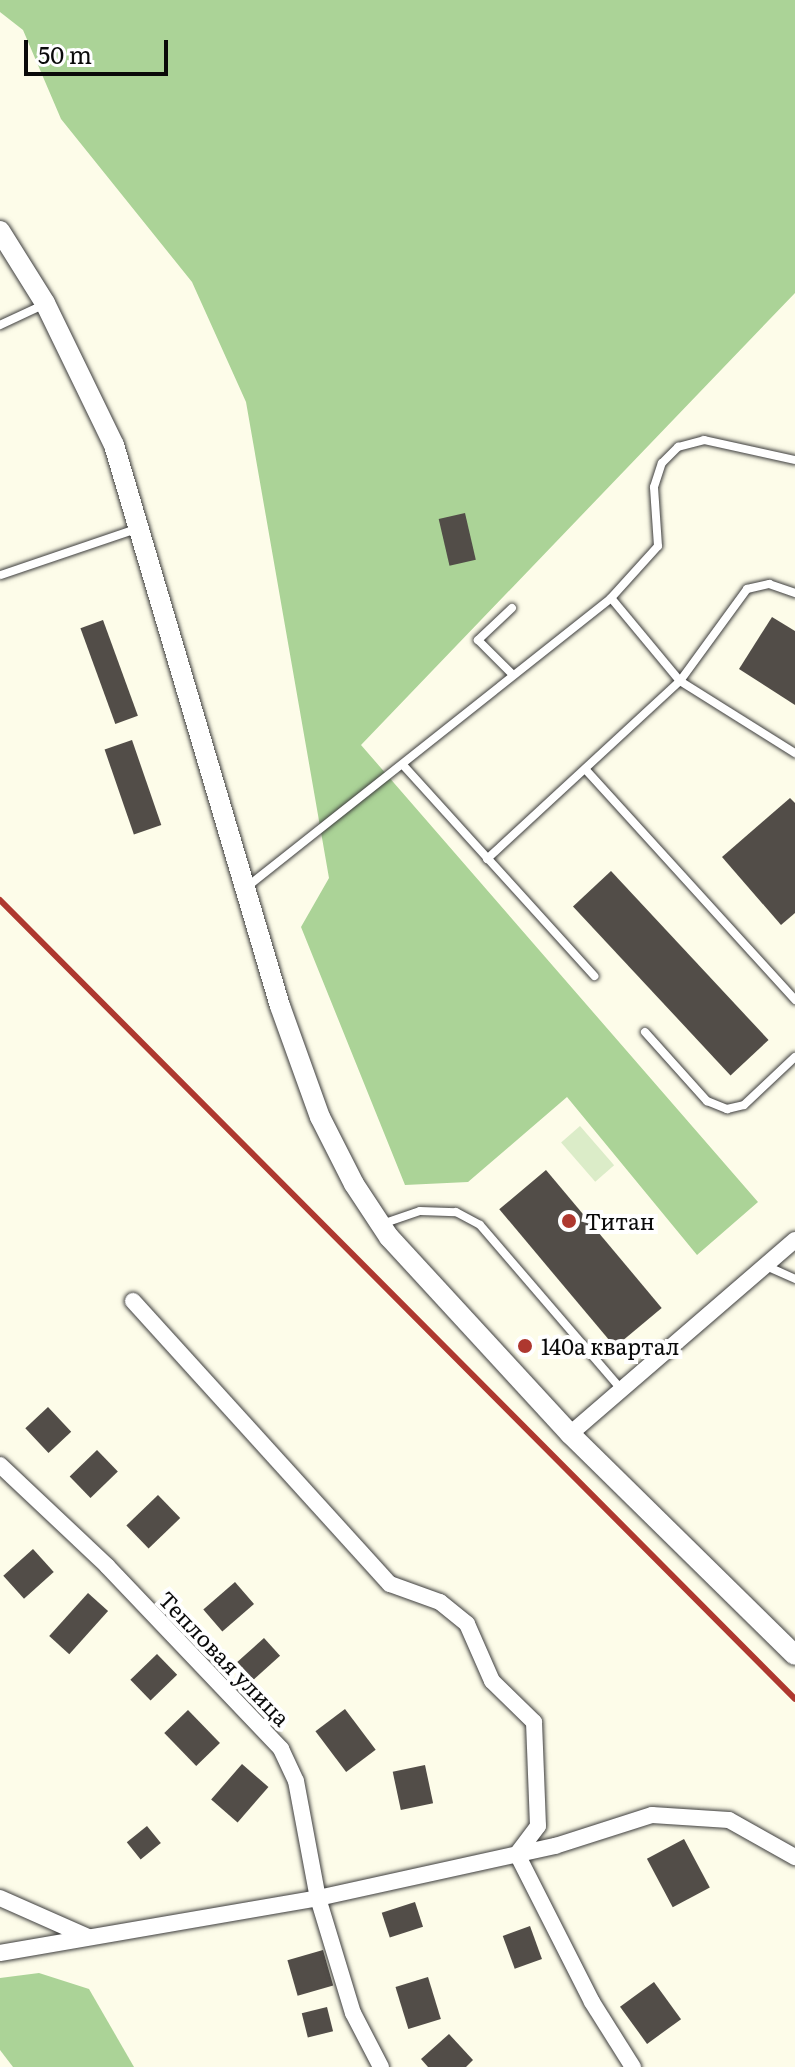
<!DOCTYPE html>
<meta charset="utf-8">
<style>
body{margin:0}
#map{position:relative;width:795px;height:2067px;overflow:hidden;background:#fdfce9;font-family:Literata,serif}
div>[style]{position:absolute}
.forest>*{inset:0;background:#abd397}
.pitch>*{inset:0;background:#dbecc8;transform-origin:0 0}
.building>*{inset:0;background:#524d48;transform-origin:0 0}
.roads{filter:drop-shadow(0 0 2px #3d3d3d) drop-shadow(0 0 2px #3d3d3d)}
.service>*{height:8px;margin:-4px;padding:0 4px;transform-origin:4px;border-radius:4px;background:#fff}
.minor>*{height:16px;margin:-8px;padding:0 8px;transform-origin:8px;border-radius:8px;background:#fff}
.tertiary>*{height:20px;margin:-10px;padding:0 10px;transform-origin:10px;border-radius:10px;background:#fff}
.rail>*{height:6px;margin:-3px;padding:0 3px;transform-origin:3px;border-radius:3px;background:#ae382f}
.dots>*{width:22px;height:22px;translate:-50% -50%;box-sizing:border-box;border:4px solid #fff;border-radius:50%}
span{translate:-50% -50%;white-space:nowrap;text-align:center;line-height:1.15;-webkit-text-stroke:8px #fff;paint-order:stroke}
.poi-label{font-size:22px;color:#0a0a0a}
.left{translate:0 -50%;text-align:left}
.street-label{font-size:22px;color:#0a0a0a}
.scale{position:absolute;left:24px;top:40px;width:144px;height:36px;box-sizing:border-box;border:4px solid #0a0a0a;border-top:0;padding-left:10px;font-size:24px;line-height:28px;white-space:nowrap;color:#0a0a0a;-webkit-text-stroke:6px #fff;paint-order:stroke}
</style>
<div id="map">
<div class="forest">
<i style="clip-path:polygon(0 0,795px 0,795px 293px,361px 745px,758px 1202px,697px 1255px,567px 1097px,468px 1182px,405px 1185px,301px 927px,329px 878px,246px 402px,192px 282px,61px 119px,23px 30px,0 12px)"></i>
<i style="clip-path:polygon(39px 1973px,89px 1989px,134px 2067px,13px 2067px,0 2050px,0 1978px)"></i>
</div>
<div class="pitch">
<i style="left:580px;top:1126px;width:52px;height:25px;rotate:49deg"></i>
</div>
<div class="building">
<i style="left:465px;top:513px;width:48px;height:27px;rotate:77deg"></i>
<i style="clip-path:polygon(772px 617px,795px 631px,795px 705px,739px 669px)"></i>
<i style="left:103px;top:620px;width:102px;height:24px;rotate:70deg"></i>
<i style="left:132px;top:740px;width:90px;height:29px;rotate:71deg"></i>
<i style="clip-path:polygon(790px 798px,795px 803px,795px 913px,781px 925px,722px 857px)"></i>
<i style="left:611px;top:871px;width:231px;height:52px;rotate:47deg"></i>
<i style="left:546px;top:1170px;width:180px;height:61px;rotate:50deg"></i>
<i style="left:48px;top:1407px;width:34px;height:31px;rotate:47deg"></i>
<i style="left:97px;top:1450px;width:30px;height:38px;rotate:46deg"></i>
<i style="left:158px;top:1495px;width:32px;height:44px;rotate:46deg"></i>
<i style="left:33px;top:1549px;width:31px;height:40px;rotate:48deg"></i>
<i style="left:235px;top:1582px;width:29px;height:42px;rotate:49deg"></i>
<i style="left:88px;top:1593px;width:27px;height:58px;rotate:42deg"></i>
<i style="left:264px;top:1638px;width:24px;height:36px;rotate:48deg"></i>
<i style="left:157px;top:1654px;width:29px;height:37px;rotate:46deg"></i>
<i style="left:345px;top:1709px;width:51px;height:37px;rotate:53deg"></i>
<i style="left:188px;top:1710px;width:46px;height:33px;rotate:46deg"></i>
<i style="left:242px;top:1764px;width:35px;height:47px;rotate:41deg"></i>
<i style="left:425px;top:1765px;width:39px;height:33px;rotate:78deg"></i>
<i style="left:147px;top:1826px;width:22px;height:26px;rotate:51deg"></i>
<i style="left:684px;top:1839px;width:55px;height:42px;rotate:62deg"></i>
<i style="left:415px;top:1902px;width:26px;height:35px;rotate:72deg"></i>
<i style="left:530px;top:1926px;width:35px;height:29px;rotate:70deg"></i>
<i style="left:323px;top:1950px;width:37px;height:37px;rotate:74deg"></i>
<i style="left:428px;top:1977px;width:44px;height:34px;rotate:73deg"></i>
<i style="left:654px;top:1982px;width:46px;height:42px;rotate:54deg"></i>
<i style="left:327px;top:2007px;width:25px;height:26px;rotate:76deg"></i>
<i style="clip-path:polygon(449px 2034px,473px 2060px,466px 2067px,428px 2067px,421px 2059px)"></i>
</div>
<div class="roads">
<div class="service">
<i style="left:0;top:325px;width:47px;rotate:-24.9deg"></i>
<i style="left:1px;top:575px;width:143px;rotate:-18.8deg"></i>
<i style="left:611px;top:598px;width:108px;rotate:50.3deg"></i>
<i style="left:680px;top:681px;width:136px;rotate:32.1deg"></i>
<i style="left:512px;top:608px;width:47px;rotate:136.7deg"></i>
<i style="left:478px;top:640px;width:48px;rotate:45deg"></i>
<i style="left:403px;top:765px;width:285px;rotate:47.8deg"></i>
<i style="left:586px;top:770px;width:311px;rotate:47.7deg"></i>
<i style="left:487px;top:859px;width:263px;rotate:-42.7deg"></i>
<i style="left:680px;top:681px;width:114px;rotate:-53.9deg"></i>
<i style="left:747px;top:589px;width:23px;rotate:-13deg"></i>
<i style="left:769px;top:584px;width:28px;rotate:19deg"></i>
<i style="left:248px;top:886px;width:463px;rotate:-38.4deg"></i>
<i style="left:611px;top:598px;width:70px;rotate:-47.9deg"></i>
<i style="left:658px;top:546px;width:59px;rotate:-93.9deg"></i>
<i style="left:654px;top:487px;width:25px;rotate:-72deg"></i>
<i style="left:662px;top:463px;width:23px;rotate:-45deg"></i>
<i style="left:678px;top:447px;width:27px;rotate:-15deg"></i>
<i style="left:704px;top:440px;width:93px;rotate:12.4deg"></i>
<i style="left:645px;top:1032px;width:93px;rotate:48.1deg"></i>
<i style="left:707px;top:1101px;width:22px;rotate:22deg"></i>
<i style="left:727px;top:1109px;width:17px;rotate:-13deg"></i>
<i style="left:744px;top:1105px;width:70px;rotate:-43.3deg"></i>
<i style="left:382px;top:1224px;width:40px;rotate:-18.9deg"></i>
<i style="left:420px;top:1211px;width:36px;rotate:2deg"></i>
<i style="left:456px;top:1212px;width:27px;rotate:28deg"></i>
<i style="left:480px;top:1225px;width:216px;rotate:49.3deg"></i>
<i style="left:764px;top:1265px;width:34px;rotate:24deg"></i>
</div>
<div class="minor">
<i style="left:133px;top:1301px;width:382px;rotate:47.8deg"></i>
<i style="left:390px;top:1584px;width:53px;rotate:19.8deg"></i>
<i style="left:440px;top:1602px;width:35px;rotate:39deg"></i>
<i style="left:467px;top:1624px;width:62px;rotate:66.3deg"></i>
<i style="left:492px;top:1681px;width:59px;rotate:44.3deg"></i>
<i style="left:534px;top:1722px;width:104px;rotate:87.8deg"></i>
<i style="left:538px;top:1826px;width:35px;rotate:127deg"></i>
<i style="left:517px;top:1854px;width:166px;rotate:63.1deg"></i>
<i style="left:592px;top:2002px;width:77px;rotate:57.8deg"></i>
<i style="left:570px;top:1434px;width:297px;rotate:-40.8deg"></i>
<i style="left:0;top:1465px;width:147px;rotate:43.3deg"></i>
<i style="left:107px;top:1566px;width:253px;rotate:46.4deg"></i>
<i style="left:281px;top:1749px;width:35px;rotate:65deg"></i>
<i style="left:296px;top:1781px;width:119px;rotate:79.4deg"></i>
<i style="left:318px;top:1898px;width:120px;rotate:73.1deg"></i>
<i style="left:353px;top:2013px;width:61px;rotate:62.6deg"></i>
<i style="left:0;top:1898px;width:96px;rotate:23.9deg"></i>
<i style="left:0;top:1953px;width:323px;rotate:-9.8deg"></i>
<i style="left:318px;top:1898px;width:243px;rotate:-12.4deg"></i>
<i style="left:555px;top:1846px;width:102px;rotate:-17.7deg"></i>
<i style="left:652px;top:1815px;width:77px;rotate:3.7deg"></i>
<i style="left:729px;top:1820px;width:76px;rotate:29.3deg"></i>
</div>
<div class="tertiary">
<i style="left:0;top:231px;width:85px;rotate:58deg"></i>
<i style="left:45px;top:303px;width:158px;rotate:64.1deg"></i>
<i style="left:114px;top:445px;width:585px;rotate:73.52deg"></i>
<i style="left:280px;top:1006px;width:118px;rotate:70.2deg"></i>
<i style="left:320px;top:1117px;width:75px;rotate:63.1deg"></i>
<i style="left:354px;top:1184px;width:64px;rotate:56.6deg"></i>
<i style="left:389px;top:1237px;width:268px;rotate:47.4deg"></i>
<i style="left:570px;top:1434px;width:315px;rotate:44.5deg"></i>
</div>
</div>
<div class="rail">
<i style="left:0;top:900px;width:1127px;rotate:45.14deg"></i>
</div>
<div class="dots">
<i style="left:569px;top:1221px;background:#ae382f"></i>
<i style="left:525px;top:1346px;background:#ae382f"></i>
</div>
<div class="poi-label">
<span class="left" style="left:585px;top:1221px">Титан</span>
<span class="left" style="left:541px;top:1346px">140а квартал</span>
</div>
<div class="street-label">
<span style="left:225px;top:1658px;rotate:46deg">Тепловая улица</span>
</div>
<div class="scale">50 m</div>
</div>
